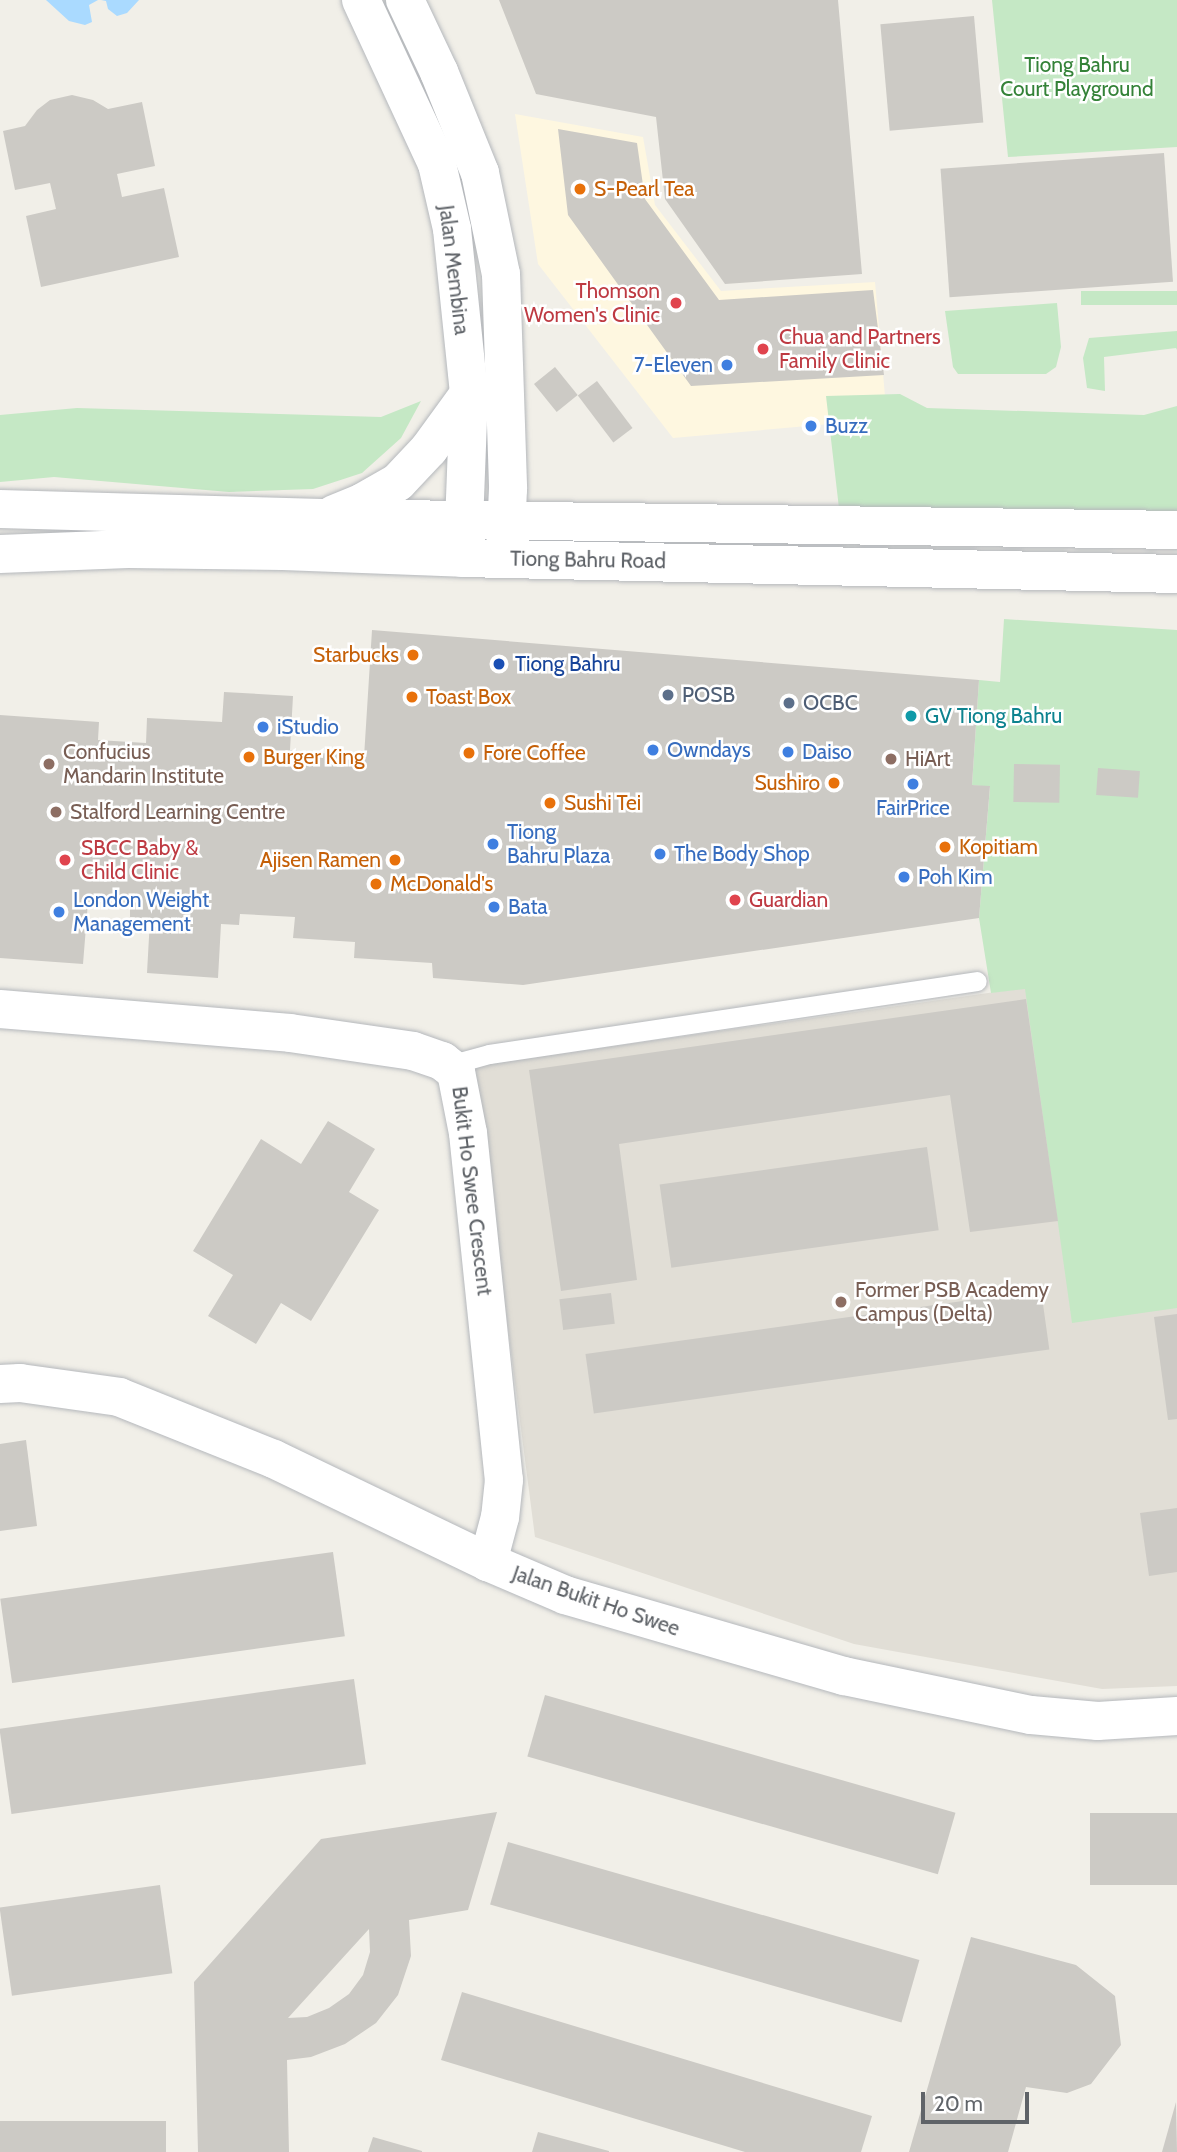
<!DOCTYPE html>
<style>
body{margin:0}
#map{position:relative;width:1177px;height:2152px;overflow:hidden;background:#f1efe8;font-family:Cabin,sans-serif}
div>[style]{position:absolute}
.commercial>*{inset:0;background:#fef7e0}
.education>*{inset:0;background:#e1ded6}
.green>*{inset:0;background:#c5e8c5;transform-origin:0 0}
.water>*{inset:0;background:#aadaff}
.building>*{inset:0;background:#cccac5;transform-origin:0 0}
.roads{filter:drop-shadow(0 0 2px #b5b8bc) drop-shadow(0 0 2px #b5b8bc)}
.service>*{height:19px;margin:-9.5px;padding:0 9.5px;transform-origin:9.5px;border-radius:9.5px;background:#fff}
.minor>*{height:38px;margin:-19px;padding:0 19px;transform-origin:19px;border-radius:19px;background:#fff}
.secondary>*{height:38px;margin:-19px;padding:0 19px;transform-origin:19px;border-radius:19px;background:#fff}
.dots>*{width:19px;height:19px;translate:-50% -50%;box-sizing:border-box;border:4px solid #fff;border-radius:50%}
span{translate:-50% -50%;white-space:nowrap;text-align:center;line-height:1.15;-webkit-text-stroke:5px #fff;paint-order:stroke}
.park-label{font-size:21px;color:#348238}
.food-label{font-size:21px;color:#c56008}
.left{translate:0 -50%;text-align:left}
.right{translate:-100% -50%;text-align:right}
.street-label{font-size:21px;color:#5f6368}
.health-label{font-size:21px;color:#be3a42}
.shop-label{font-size:21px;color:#366cbe}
.transit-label{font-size:21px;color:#164399}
.service-label{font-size:21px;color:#4e5e75}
.culture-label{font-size:21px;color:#0d838f}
.education-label{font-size:21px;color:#785e54}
.scale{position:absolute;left:921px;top:2092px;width:108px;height:32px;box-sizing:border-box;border:4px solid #5f6368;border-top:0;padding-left:9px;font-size:21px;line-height:24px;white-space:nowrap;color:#5f6368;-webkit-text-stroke:5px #fff;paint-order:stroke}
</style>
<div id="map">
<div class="commercial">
<i style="clip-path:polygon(515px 114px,643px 137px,655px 205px,721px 291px,875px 282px,887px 419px,673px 438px,538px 264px)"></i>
</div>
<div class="education">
<i style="clip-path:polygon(1177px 801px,1177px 1686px,1102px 1689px,854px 1644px,535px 1537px,474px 1066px,1024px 988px)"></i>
</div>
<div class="green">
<i style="clip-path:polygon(992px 0,1177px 0,1177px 147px,1008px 157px)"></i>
<i style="left:1177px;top:291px;width:14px;height:96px;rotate:90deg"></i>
<i style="clip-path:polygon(1057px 303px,1061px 347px,1056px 367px,1046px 374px,958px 374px,953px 367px,945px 311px)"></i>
<i style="clip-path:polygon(1177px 331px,1177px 350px,1176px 348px,1104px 357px,1105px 391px,1087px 388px,1083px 358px,1089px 338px)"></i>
<i style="clip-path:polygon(900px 394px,927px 408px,1144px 415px,1177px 406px,1177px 522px,840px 517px,826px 396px)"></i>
<i style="clip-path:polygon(421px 401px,401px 438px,362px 473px,313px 489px,229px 492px,54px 477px,0 482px,0 415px,77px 408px,381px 417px)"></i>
<i style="clip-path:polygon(1004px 619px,1177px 630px,1177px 1308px,1072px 1323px,1025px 989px,991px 993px,979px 918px,990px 787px,972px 785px,979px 680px,1000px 682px)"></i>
</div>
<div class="water">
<i style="clip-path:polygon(46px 0,98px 0,89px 5px,92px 22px,85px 25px,69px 21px)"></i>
<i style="clip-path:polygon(101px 0,139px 0,127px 13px,117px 16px,108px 9px,106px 1px)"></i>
</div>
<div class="building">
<i style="clip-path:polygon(499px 0,838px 0,862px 274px,725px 284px,665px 199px,656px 117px,536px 94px)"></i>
<i style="left:974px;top:16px;width:107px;height:94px;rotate:85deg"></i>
<i style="clip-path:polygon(72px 95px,93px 100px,108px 109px,142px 102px,155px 166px,117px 174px,122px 197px,164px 188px,179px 257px,41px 287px,26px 216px,56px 209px,50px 183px,15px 190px,3px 131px,25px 126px,37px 110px,50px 100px)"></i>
<i style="clip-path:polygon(558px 129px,637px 143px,645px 199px,719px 300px,873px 290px,884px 375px,691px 386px,568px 215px)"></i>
<i style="left:1164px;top:153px;width:129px;height:224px;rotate:86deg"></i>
<i style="left:555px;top:367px;width:36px;height:27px;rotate:51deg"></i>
<i style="left:597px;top:381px;width:59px;height:24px;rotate:53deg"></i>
<i style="clip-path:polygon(372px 630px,979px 680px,972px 785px,990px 786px,979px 918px,523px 985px,433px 978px,432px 963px,354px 958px,355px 942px,293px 938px,295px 917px,240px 914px,239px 925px,221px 924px,218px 978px,147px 973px,150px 919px,130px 917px,130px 905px,88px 902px,83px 964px,0 958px,0 715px,99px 722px,98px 740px,146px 743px,147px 718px,222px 722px,224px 692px,293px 696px,290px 750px,364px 757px)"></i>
<i style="left:1014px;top:764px;width:46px;height:38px;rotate:1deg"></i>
<i style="left:1098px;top:768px;width:42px;height:27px;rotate:4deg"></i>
<i style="clip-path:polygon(1026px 999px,1058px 1221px,970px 1232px,950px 1095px,619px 1144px,637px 1280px,561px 1291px,529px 1070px)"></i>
<i style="clip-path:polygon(328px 1121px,375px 1149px,349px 1192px,379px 1210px,311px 1321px,281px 1303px,256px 1344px,208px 1316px,233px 1275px,193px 1251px,261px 1139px,301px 1164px)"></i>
<i style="left:927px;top:1147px;width:84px;height:270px;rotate:82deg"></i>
<i style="left:1041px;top:1290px;width:60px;height:460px;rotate:82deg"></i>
<i style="left:611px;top:1293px;width:31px;height:52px;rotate:83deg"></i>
<i style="clip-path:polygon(1177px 1314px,1177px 1419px,1168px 1420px,1154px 1317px)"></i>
<i style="clip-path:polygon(26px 1440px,37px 1526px,0 1531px,0 1444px)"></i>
<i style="clip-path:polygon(1177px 1508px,1177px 1572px,1149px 1576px,1140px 1513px)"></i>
<i style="left:333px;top:1552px;width:85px;height:336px;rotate:82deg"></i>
<i style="left:354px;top:1679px;width:86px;height:358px;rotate:82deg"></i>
<i style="left:545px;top:1695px;width:427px;height:64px;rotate:16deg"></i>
<i style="clip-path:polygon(evenodd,497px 1812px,468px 1910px,409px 1920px,411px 1956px,398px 1995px,376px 2023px,345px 2044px,311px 2057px,287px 2060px,289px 2152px,198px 2152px,194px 1982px,321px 1839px,497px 1812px,369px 1929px,370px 1952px,363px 1975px,349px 1994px,329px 2008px,307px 2017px,288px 2018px,369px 1929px)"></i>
<i style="left:1177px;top:1813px;width:72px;height:87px;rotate:90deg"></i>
<i style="left:508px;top:1842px;width:428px;height:65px;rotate:16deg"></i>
<i style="left:160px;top:1885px;width:89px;height:162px;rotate:82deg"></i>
<i style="clip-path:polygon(971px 1937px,1076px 1965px,1115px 1996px,1121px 2045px,1091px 2084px,1067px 2093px,1026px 2087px,1008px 2152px,909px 2152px)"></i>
<i style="clip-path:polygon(462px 1992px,872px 2116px,861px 2152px,745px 2152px,441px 2060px)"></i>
<i style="clip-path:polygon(1176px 2102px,1177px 2152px,1162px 2152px)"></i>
<i style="left:0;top:2121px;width:166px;height:31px"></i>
<i style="clip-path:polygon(538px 2132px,609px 2151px,609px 2152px,532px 2152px)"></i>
<i style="clip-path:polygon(373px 2137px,422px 2151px,422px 2152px,368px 2152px)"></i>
</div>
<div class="roads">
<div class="service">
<i style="left:449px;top:1065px;width:41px;rotate:-15.4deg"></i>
<i style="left:489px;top:1054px;width:493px;rotate:-8.5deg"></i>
</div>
<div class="minor">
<i style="left:361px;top:0;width:181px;rotate:65.1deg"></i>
<i style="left:437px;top:164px;width:67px;rotate:77deg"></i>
<i style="left:452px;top:229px;width:166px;rotate:84.1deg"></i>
<i style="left:469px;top:394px;width:158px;rotate:92.2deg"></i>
<i style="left:405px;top:0;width:80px;rotate:64.7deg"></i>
<i style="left:439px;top:72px;width:109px;rotate:67.9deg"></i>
<i style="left:480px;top:173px;width:103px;rotate:78.3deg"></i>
<i style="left:501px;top:274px;width:215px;rotate:88.1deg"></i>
<i style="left:508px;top:489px;width:64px;rotate:92.7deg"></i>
<i style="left:0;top:1009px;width:291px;rotate:4.7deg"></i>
<i style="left:290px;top:1033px;width:124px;rotate:8.3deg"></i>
<i style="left:413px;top:1051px;width:31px;rotate:19deg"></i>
<i style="left:442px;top:1061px;width:18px;rotate:38deg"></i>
<i style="left:456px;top:1072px;width:62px;rotate:78.9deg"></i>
<i style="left:468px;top:1133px;width:349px;rotate:84.1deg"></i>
<i style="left:504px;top:1480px;width:37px;rotate:96deg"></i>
<i style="left:500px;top:1517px;width:47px;rotate:104.9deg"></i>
<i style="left:0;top:1384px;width:20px;rotate:-3deg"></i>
<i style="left:20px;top:1383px;width:100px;rotate:8deg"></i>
<i style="left:119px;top:1397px;width:167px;rotate:21.8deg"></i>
<i style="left:274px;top:1459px;width:237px;rotate:25.7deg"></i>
<i style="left:488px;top:1562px;width:84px;rotate:23.2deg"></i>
<i style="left:565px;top:1595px;width:291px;rotate:16.2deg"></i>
<i style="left:844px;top:1676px;width:191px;rotate:11.8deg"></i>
<i style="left:1031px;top:1715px;width:67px;rotate:5.1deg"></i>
<i style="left:1098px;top:1721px;width:79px;rotate:-3.6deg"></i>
</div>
<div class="secondary">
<i style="left:0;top:509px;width:322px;rotate:1.6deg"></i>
<i style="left:322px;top:518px;width:855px;rotate:0.8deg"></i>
<i style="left:334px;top:514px;width:31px;rotate:-22deg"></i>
<i style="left:363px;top:502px;width:40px;rotate:-29.7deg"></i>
<i style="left:398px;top:482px;width:45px;rotate:-46.8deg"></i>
<i style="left:429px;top:449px;width:68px;rotate:-54deg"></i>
<i style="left:0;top:554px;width:128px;rotate:-2.2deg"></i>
<i style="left:128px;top:549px;width:155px;rotate:0.7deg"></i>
<i style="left:283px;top:551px;width:179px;rotate:2.2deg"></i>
<i style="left:462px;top:558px;width:715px;rotate:1.28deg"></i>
</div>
</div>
<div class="dots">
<i style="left:580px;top:189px;background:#e8710a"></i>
<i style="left:676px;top:303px;background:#e0444e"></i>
<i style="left:763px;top:349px;background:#e0444e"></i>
<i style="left:727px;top:365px;background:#3f7fe0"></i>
<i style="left:811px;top:426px;background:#3f7fe0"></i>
<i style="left:413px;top:655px;background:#e8710a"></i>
<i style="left:499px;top:664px;background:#1a4fb4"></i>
<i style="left:668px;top:695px;background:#5c6f8a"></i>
<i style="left:412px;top:697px;background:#e8710a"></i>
<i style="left:789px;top:703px;background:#5c6f8a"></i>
<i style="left:911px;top:716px;background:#0f9aa8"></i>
<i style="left:263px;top:727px;background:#3f7fe0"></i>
<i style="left:653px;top:750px;background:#3f7fe0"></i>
<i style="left:788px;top:752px;background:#3f7fe0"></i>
<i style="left:469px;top:753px;background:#e8710a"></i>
<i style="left:249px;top:757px;background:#e8710a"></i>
<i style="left:891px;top:759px;background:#8d6e63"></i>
<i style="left:49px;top:764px;background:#8d6e63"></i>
<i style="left:834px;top:783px;background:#e8710a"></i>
<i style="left:913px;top:784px;background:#3f7fe0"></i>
<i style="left:550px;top:803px;background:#e8710a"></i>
<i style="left:56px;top:812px;background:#8d6e63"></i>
<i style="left:493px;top:844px;background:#3f7fe0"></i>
<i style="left:945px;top:847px;background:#e8710a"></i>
<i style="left:660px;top:854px;background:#3f7fe0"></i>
<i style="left:65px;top:860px;background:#e0444e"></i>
<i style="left:395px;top:860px;background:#e8710a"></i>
<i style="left:904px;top:877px;background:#3f7fe0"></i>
<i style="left:376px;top:884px;background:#e8710a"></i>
<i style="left:735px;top:900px;background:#e0444e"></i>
<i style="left:494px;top:907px;background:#3f7fe0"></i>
<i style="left:59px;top:912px;background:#3f7fe0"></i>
<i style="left:841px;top:1302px;background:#8d6e63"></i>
</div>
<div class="park-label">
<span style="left:1077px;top:77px">Tiong Bahru<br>Court Playground</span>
</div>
<div class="food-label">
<span class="left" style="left:594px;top:189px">S-Pearl Tea</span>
<span class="right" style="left:399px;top:655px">Starbucks</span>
<span class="left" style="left:426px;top:697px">Toast Box</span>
<span class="left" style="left:483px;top:753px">Fore Coffee</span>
<span class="left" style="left:263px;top:757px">Burger King</span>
<span class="right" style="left:820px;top:783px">Sushiro</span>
<span class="left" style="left:564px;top:803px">Sushi Tei</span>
<span class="left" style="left:959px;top:847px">Kopitiam</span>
<span class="right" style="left:381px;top:860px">Ajisen Ramen</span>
<span class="left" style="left:390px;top:884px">McDonald's</span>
</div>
<div class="street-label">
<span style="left:454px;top:270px;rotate:83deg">Jalan Membina</span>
<span style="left:588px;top:560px;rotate:1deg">Tiong Bahru Road</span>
<span style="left:472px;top:1191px;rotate:83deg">Bukit Ho Swee Crescent</span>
<span style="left:596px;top:1601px;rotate:19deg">Jalan Bukit Ho Swee</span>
</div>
<div class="health-label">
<span class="right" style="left:660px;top:303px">Thomson<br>Women's Clinic</span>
<span class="left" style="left:779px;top:349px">Chua and Partners<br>Family Clinic</span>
<span class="left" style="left:81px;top:860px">SBCC Baby &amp;<br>Child Clinic</span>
<span class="left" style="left:749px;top:900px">Guardian</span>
</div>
<div class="shop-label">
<span class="right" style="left:713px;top:365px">7-Eleven</span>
<span class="left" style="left:825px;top:426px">Buzz</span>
<span class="left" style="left:277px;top:727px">iStudio</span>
<span class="left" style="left:667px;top:750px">Owndays</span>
<span class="left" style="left:802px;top:752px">Daiso</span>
<span style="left:913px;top:808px">FairPrice</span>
<span class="left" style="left:507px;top:844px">Tiong<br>Bahru Plaza</span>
<span class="left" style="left:674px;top:854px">The Body Shop</span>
<span class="left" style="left:918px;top:877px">Poh Kim</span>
<span class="left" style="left:73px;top:912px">London Weight<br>Management</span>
<span class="left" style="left:508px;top:907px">Bata</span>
</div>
<div class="transit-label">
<span class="left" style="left:515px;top:664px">Tiong Bahru</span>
</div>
<div class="service-label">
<span class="left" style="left:682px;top:695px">POSB</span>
<span class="left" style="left:803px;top:703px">OCBC</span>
</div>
<div class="culture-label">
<span class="left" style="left:925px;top:716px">GV Tiong Bahru</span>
</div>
<div class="education-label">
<span class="left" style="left:63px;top:764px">Confucius<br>Mandarin Institute</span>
<span class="left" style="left:905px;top:759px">HiArt</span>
<span class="left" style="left:70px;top:812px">Stalford Learning Centre</span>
<span class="left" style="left:855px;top:1302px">Former PSB Academy<br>Campus (Delta)</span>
</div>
<div class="scale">20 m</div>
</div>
